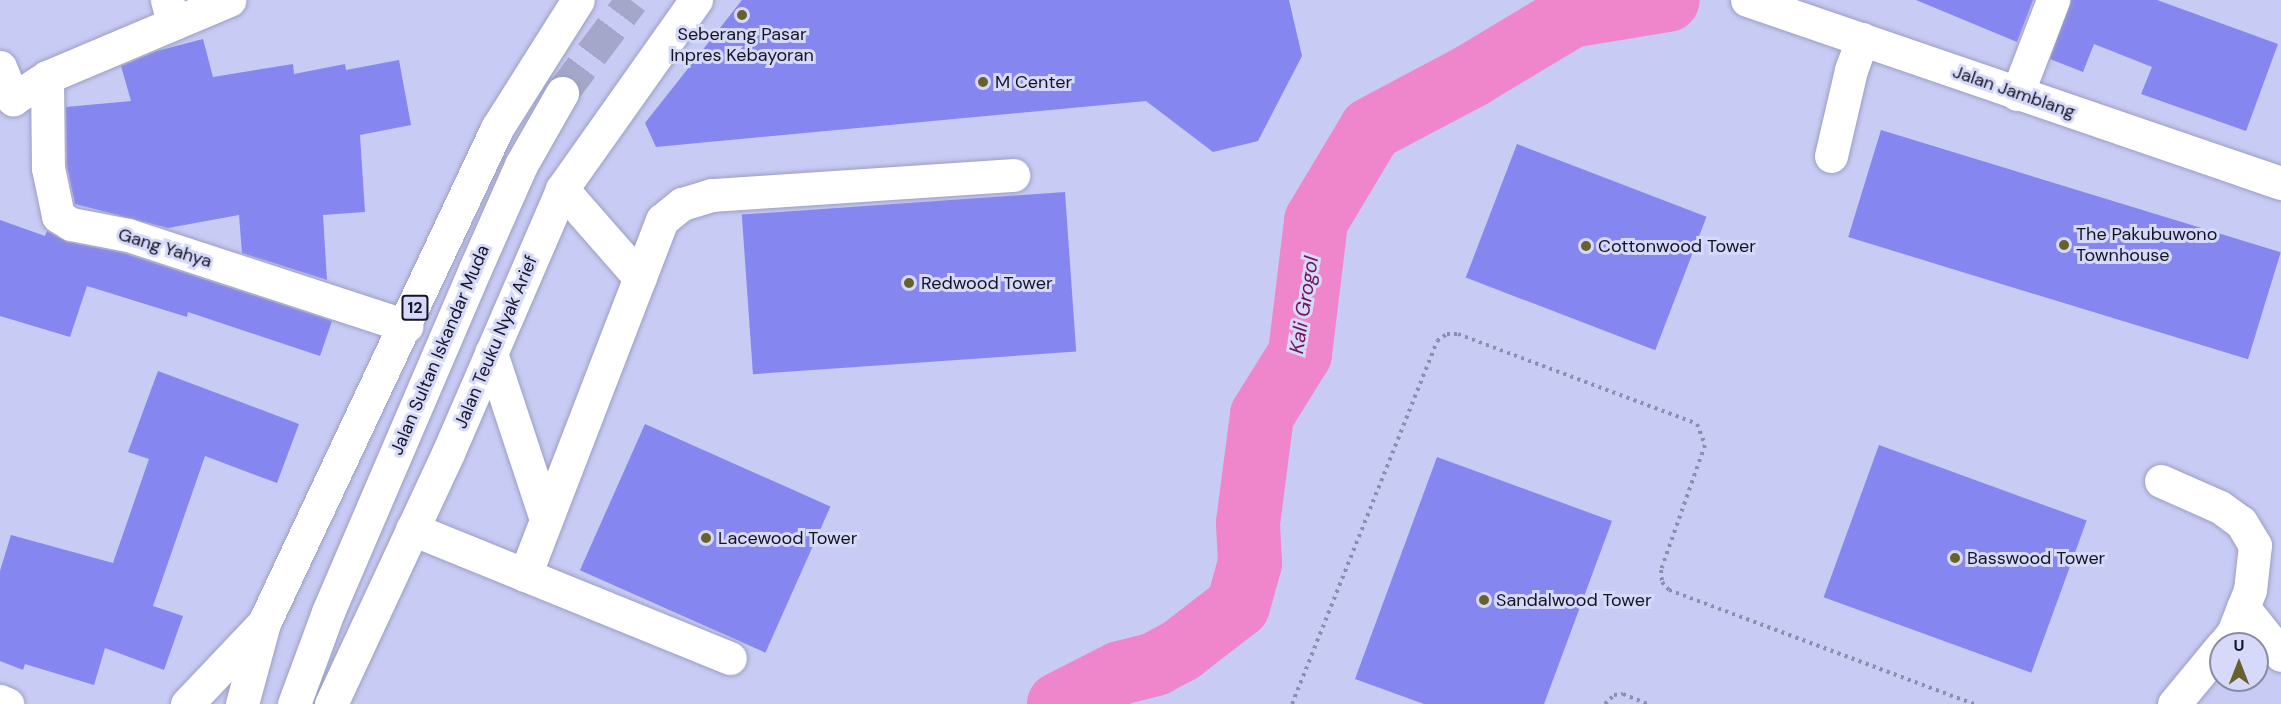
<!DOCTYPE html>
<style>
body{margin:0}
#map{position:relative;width:2281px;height:704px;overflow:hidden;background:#c8cbf3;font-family:"DM Sans",sans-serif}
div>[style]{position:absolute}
.river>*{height:64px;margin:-32px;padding:0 32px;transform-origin:32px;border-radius:32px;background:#ef85cb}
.building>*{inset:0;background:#8686f0;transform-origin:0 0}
.highway-tunnel>*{height:33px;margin-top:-16.5px;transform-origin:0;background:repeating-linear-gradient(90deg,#a4a7c9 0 33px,transparent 0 49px)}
.path>*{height:4px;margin-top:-2px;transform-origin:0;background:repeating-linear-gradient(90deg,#8b8ead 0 3px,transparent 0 7.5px)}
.roads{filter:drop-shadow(0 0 2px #9b9ec5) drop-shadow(0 0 2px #9b9ec5)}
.minor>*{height:33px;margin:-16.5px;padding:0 16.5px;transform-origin:16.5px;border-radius:16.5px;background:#fff}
.major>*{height:33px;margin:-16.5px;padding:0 16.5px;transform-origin:16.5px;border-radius:16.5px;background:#fff}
.highway>*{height:33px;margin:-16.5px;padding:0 16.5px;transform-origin:16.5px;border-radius:16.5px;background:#fff}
.dots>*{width:16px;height:16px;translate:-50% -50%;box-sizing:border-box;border:3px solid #d6d9f9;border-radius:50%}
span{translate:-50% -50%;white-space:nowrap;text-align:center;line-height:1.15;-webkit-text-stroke:6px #d6d9f9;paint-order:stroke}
.shield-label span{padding:2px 4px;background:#d6d9f9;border:2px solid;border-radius:4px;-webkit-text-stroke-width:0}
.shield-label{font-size:16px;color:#141523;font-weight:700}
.poi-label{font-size:18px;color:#141523}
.left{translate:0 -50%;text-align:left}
.street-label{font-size:18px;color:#141523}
.water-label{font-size:20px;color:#711158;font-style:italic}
.north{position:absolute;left:2209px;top:632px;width:60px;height:60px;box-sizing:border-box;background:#d6d9f9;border:2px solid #888ba3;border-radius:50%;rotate:0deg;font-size:16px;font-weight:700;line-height:24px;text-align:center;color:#141523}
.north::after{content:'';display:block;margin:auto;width:21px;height:27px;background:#68602d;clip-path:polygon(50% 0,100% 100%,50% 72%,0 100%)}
</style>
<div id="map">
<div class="river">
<i style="left:1059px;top:704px;width:68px;rotate:-26.9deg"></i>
<i style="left:1120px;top:673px;width:36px;rotate:-14deg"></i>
<i style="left:1155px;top:664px;width:30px;rotate:-28deg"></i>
<i style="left:1181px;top:650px;width:72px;rotate:-37.7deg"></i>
<i style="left:1238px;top:606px;width:45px;rotate:-74.4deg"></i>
<i style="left:1250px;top:563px;width:40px;rotate:-92.9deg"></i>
<i style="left:1248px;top:523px;width:109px;rotate:-82.6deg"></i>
<i style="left:1262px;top:415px;width:72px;rotate:-58.1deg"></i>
<i style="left:1300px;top:354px;width:134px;rotate:-83.1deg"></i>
<i style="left:1316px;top:221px;width:107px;rotate:-59.1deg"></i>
<i style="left:1371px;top:129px;width:113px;rotate:-27.9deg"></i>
<i style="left:1471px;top:76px;width:117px;rotate:-31deg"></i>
<i style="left:1571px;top:16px;width:98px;rotate:-9.4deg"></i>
</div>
<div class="building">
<i style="clip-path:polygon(742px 0,1289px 0,1302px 56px,1258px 141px,1213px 152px,1146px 101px,656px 147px,645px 123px)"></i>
<i style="clip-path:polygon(1916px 0,2033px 0,2017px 42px)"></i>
<i style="clip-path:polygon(2071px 0,2157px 0,2278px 44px,2246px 131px,2141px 94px,2152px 67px,2094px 44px,2083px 72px,2050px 59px)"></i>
<i style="clip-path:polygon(203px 39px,213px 77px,293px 64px,294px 74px,345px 64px,346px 70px,399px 60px,411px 125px,360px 135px,365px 212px,323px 215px,327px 280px,242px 253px,239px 215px,168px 228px,75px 204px,67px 166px,66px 107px,131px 101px,121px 66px,157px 51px)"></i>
<i style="left:1881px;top:130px;width:418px;height:112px;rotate:17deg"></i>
<i style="left:1517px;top:144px;width:203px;height:143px;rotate:21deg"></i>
<i style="left:1065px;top:192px;width:160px;height:324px;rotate:86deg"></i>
<i style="clip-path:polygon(0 220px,45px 236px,47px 231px,67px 242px,123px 253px,332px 321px,320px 356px,188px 312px,187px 317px,87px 286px,70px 337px,0 316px)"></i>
<i style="clip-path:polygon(158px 371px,299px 424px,277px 483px,205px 456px,153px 606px,183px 616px,164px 670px,105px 648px,94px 685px,25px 664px,23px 670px,0 661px,0 571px,11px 535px,113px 563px,149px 459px,128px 452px)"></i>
<i style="left:645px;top:424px;width:203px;height:160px;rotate:24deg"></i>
<i style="left:1879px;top:445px;width:221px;height:162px;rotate:20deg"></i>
<i style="clip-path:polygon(1437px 457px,1612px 521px,1544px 704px,1424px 704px,1355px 679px)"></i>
</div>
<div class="highway-tunnel">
<i style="left:562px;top:93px;width:116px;rotate:-53deg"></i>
</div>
<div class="path">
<i style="left:1292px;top:704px;width:391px;rotate:-68.2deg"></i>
<i style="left:1437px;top:341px;width:12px;rotate:-35deg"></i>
<i style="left:1447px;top:334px;width:11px"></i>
<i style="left:1458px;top:334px;width:255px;rotate:20.6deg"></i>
<i style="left:1697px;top:424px;width:22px;rotate:69deg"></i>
<i style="left:1705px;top:445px;width:133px;rotate:109.4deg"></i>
<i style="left:1661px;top:570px;width:12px;rotate:85deg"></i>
<i style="left:1662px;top:582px;width:11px;rotate:49deg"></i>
<i style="left:1669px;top:590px;width:326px;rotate:20.5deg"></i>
<i style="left:1605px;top:704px;width:13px;rotate:-45deg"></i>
<i style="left:1614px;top:695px;width:9px;rotate:-6deg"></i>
<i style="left:1623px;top:694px;width:27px;rotate:22deg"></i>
</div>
<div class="roads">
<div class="minor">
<i style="left:167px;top:0;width:24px;rotate:75deg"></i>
<i style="left:47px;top:77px;width:91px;rotate:89.4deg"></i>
<i style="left:48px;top:168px;width:49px;rotate:78.2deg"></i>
<i style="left:58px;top:216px;width:15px;rotate:32deg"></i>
<i style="left:71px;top:224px;width:58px;rotate:10.9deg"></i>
<i style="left:128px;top:235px;width:293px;rotate:18.1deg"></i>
<i style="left:2017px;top:94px;width:101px;rotate:-69deg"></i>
<i style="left:1831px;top:156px;width:88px;rotate:-76.9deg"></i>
<i style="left:1851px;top:70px;width:33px;rotate:-70deg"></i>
<i style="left:562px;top:189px;width:118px;rotate:48.8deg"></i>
<i style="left:491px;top:353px;width:175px;rotate:71.7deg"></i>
<i style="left:2161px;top:481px;width:64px;rotate:23.8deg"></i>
<i style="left:2220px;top:507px;width:26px;rotate:36deg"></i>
<i style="left:2241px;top:522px;width:27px;rotate:59deg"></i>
<i style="left:2255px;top:545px;width:45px;rotate:96.3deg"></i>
<i style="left:2250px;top:590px;width:46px;rotate:111.6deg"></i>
<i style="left:2233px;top:633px;width:14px;rotate:129deg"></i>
<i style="left:412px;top:529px;width:343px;rotate:22.1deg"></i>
<i style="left:525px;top:575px;width:381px;rotate:-68.9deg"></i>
<i style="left:662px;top:220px;width:26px;rotate:-39deg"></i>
<i style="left:682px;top:204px;width:31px;rotate:-17deg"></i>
<i style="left:712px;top:195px;width:302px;rotate:-3.8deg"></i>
<i style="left:2243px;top:607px;width:61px;rotate:51.6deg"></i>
<i style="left:0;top:701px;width:8px;rotate:23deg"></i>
<i style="left:2174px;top:704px;width:74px;rotate:-50.5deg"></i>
</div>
<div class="major">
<i style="left:1747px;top:0;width:564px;rotate:18.92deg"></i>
<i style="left:0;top:67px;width:35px;rotate:68deg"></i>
<i style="left:13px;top:99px;width:40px;rotate:-32.9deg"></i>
<i style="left:47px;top:77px;width:198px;rotate:-22.9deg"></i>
<i style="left:187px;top:704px;width:112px;rotate:-46.5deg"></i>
</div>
<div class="highway">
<i style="left:242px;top:704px;width:84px;rotate:-74.8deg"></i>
<i style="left:264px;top:623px;width:547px;rotate:-64.79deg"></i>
<i style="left:497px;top:128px;width:151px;rotate:-57.7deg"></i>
<i style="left:294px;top:704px;width:98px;rotate:-69.7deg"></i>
<i style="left:328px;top:612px;width:373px;rotate:-66.8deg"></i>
<i style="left:475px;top:269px;width:114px;rotate:-66.1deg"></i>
<i style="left:521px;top:165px;width:83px;rotate:-60.3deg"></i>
<i style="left:331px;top:704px;width:277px;rotate:-65deg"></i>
<i style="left:448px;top:453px;width:288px;rotate:-66.6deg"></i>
<i style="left:562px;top:189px;width:232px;rotate:-54.7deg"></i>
</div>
</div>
<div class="dots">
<i style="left:742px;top:15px;background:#68602d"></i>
<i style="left:983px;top:82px;background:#68602d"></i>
<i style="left:2064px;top:245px;background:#68602d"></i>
<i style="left:1586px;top:246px;background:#68602d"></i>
<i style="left:909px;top:283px;background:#68602d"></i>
<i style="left:706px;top:538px;background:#68602d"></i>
<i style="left:1955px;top:558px;background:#68602d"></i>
<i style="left:1484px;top:600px;background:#68602d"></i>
</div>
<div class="shield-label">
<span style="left:415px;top:308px">12</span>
</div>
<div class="poi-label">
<span style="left:742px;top:45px">Seberang Pasar<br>Inpres Kebayoran</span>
<span class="left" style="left:995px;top:82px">M Center</span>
<span class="left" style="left:2076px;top:245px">The Pakubuwono<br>Townhouse</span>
<span class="left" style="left:1598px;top:246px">Cottonwood Tower</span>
<span class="left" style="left:921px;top:283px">Redwood Tower</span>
<span class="left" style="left:718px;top:538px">Lacewood Tower</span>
<span class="left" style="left:1967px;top:558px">Basswood Tower</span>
<span class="left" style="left:1496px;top:600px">Sandalwood Tower</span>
</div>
<div class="street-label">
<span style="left:2014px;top:92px;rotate:19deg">Jalan Jamblang</span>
<span style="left:165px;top:248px;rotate:17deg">Gang Yahya</span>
<span style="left:496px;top:342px;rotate:-67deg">Jalan Teuku Nyak Arief</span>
<span style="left:440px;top:350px;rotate:-67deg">Jalan Sultan Iskandar Muda</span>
</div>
<div class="water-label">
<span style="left:1304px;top:305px;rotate:-81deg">Kali Grogol</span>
</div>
<div class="north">U</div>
</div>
